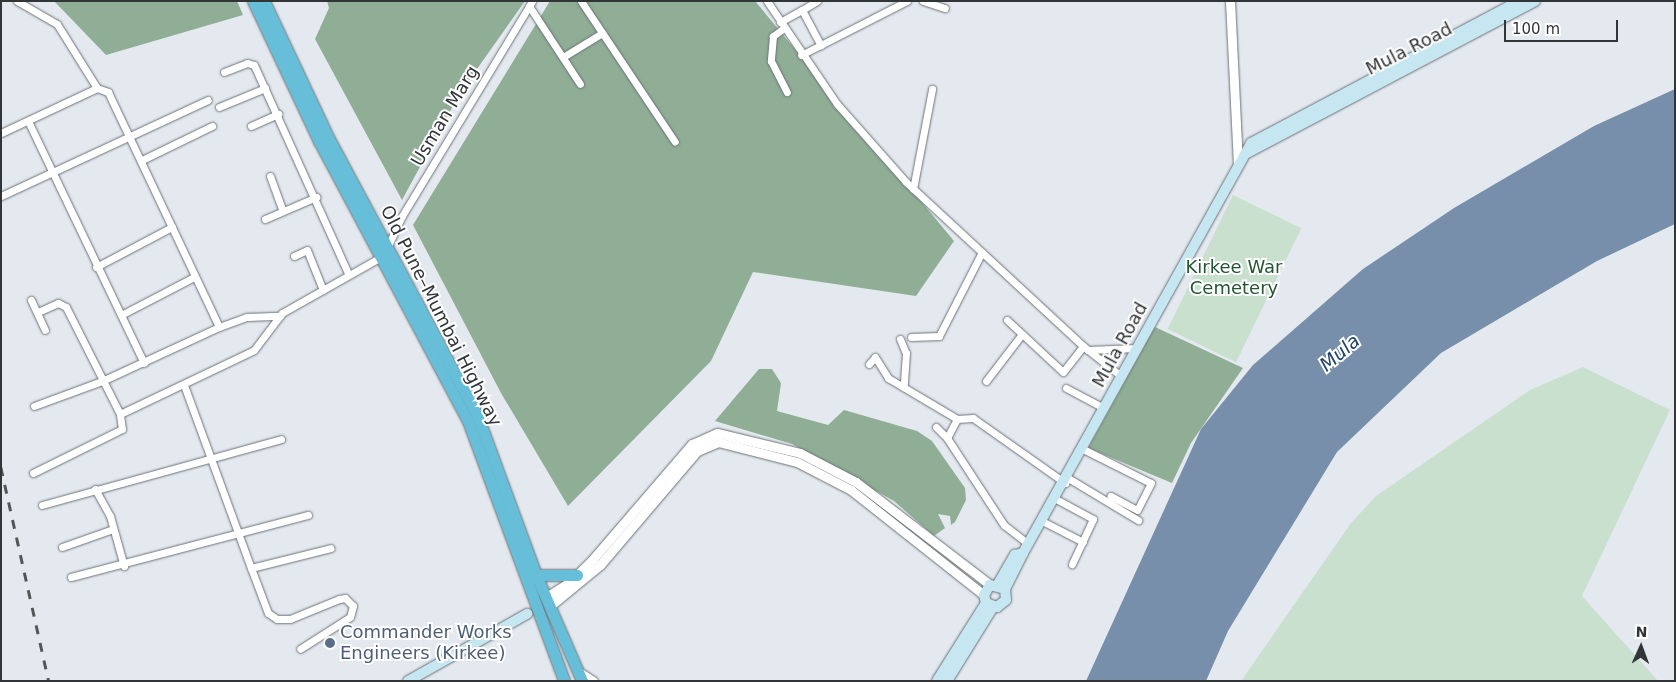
<!DOCTYPE html>
<meta charset="utf-8">
<style>
body{margin:0}
#map{position:relative;width:1676px;height:682px;overflow:hidden;background:#e3e9ef;font-family:"DejaVu Sans",sans-serif}
div>[style]{position:absolute}
.green>*{inset:0;background:#cae0ce;transform-origin:0 0}
.forest>*{inset:0;background:#8fae95}
.water>*{inset:0;background:#778faa}
.roads{filter:drop-shadow(0 0 1px #6c7277) drop-shadow(0 0 1px #6c7277)}
.minor>*{height:7px;margin:-3.5px;padding:0 3.5px;transform-origin:3.5px;border-radius:3.5px;background:#fff}
.tertiary>*{height:9px;margin:-4.5px;padding:0 4.5px;transform-origin:4.5px;border-radius:4.5px;background:#fff}
.secondary>*{height:10px;margin:-5px;padding:0 5px;transform-origin:5px;border-radius:5px;background:#c6e7f1}
.trunk>*{height:11px;margin:-5.5px;padding:0 5.5px;transform-origin:5.5px;border-radius:5.5px;background:#67bed8}
.rail>*{height:2.5px;margin-top:-1.25px;transform-origin:0;background:repeating-linear-gradient(90deg,#525558 0 9px,transparent 0 18px)}
.dots>*{width:14px;height:14px;translate:-50% -50%;box-sizing:border-box;border:2px solid #fff;border-radius:50%}
span{translate:-50% -50%;white-space:nowrap;text-align:center;line-height:1.15;-webkit-text-stroke:4px #fff;paint-order:stroke}
.street-label{font-size:18px;color:#323537}
.park-label{font-size:18px;color:#235533}
.service-label{font-size:18px;color:#4e5e75}
.left{translate:0 -50%;text-align:left}
.water-label{font-size:19px;color:#20436b;font-style:italic}
.frame{position:absolute;inset:0;border:2px solid #323537;pointer-events:none}
.north{position:absolute;left:1616px;top:622px;width:50px;height:50px;-webkit-text-stroke:4px #fff;paint-order:stroke;rotate:2deg;font-size:14px;font-weight:700;line-height:20px;text-align:center;color:#323537}
.north::after{content:'';display:block;margin:auto;width:18px;height:22px;background:#323537;clip-path:polygon(50% 0,100% 100%,50% 72%,0 100%)}
.scale{position:absolute;left:1504px;top:20px;width:114px;height:22px;box-sizing:border-box;border:2px solid #323537;border-top:0;padding-left:6px;font-size:15px;line-height:18px;white-space:nowrap;color:#323537;-webkit-text-stroke:4px #fff;paint-order:stroke}
</style>
<div id="map">
<div class="green">
<i style="left:1233px;top:195px;width:76px;height:149px;rotate:26deg"></i>
<i style="clip-path:polygon(1583px 367px,1670px 410px,1582px 596px,1658px 681px,1241px 681px,1351px 523px,1376px 496px,1530px 390px)"></i>
</div>
<div class="forest">
<i style="clip-path:polygon(54px 1px,237px 1px,243px 15px,106px 55px)"></i>
<i style="clip-path:polygon(327px 1px,525px 1px,460px 93px,402px 200px,315px 39px,329px 8px)"></i>
<i style="clip-path:polygon(550px 1px,755px 1px,954px 241px,916px 296px,753px 272px,711px 361px,568px 506px,501px 393px,413px 225px)"></i>
<i style="clip-path:polygon(1155px 327px,1243px 368px,1191px 443px,1172px 483px,1088px 448px)"></i>
<i style="clip-path:polygon(759px 369px,772px 369px,781px 383px,777px 411px,828px 425px,844px 410px,917px 431px,932px 441px,965px 488px,966px 500px,955px 522px,951px 525px,950px 516px,938px 514px,945px 528px,934px 536px,894px 501px,792px 444px,715px 421px)"></i>
</div>
<div class="water">
<i style="clip-path:polygon(1675px 89px,1675px 224px,1597px 261px,1441px 353px,1337px 452px,1228px 631px,1206px 681px,1086px 681px,1201px 429px,1253px 365px,1363px 269px,1454px 208px,1594px 126px)"></i>
</div>
<div class="roads">
<div class="minor">
<i style="left:17px;top:1px;width:46px;rotate:29.9deg"></i>
<i style="left:57px;top:24px;width:75px;rotate:58deg"></i>
<i style="left:97px;top:88px;width:12px;rotate:20deg"></i>
<i style="left:108px;top:92px;width:260px;rotate:64.7deg"></i>
<i style="left:581px;top:1px;width:169px;rotate:56.3deg"></i>
<i style="left:767px;top:1px;width:125px;rotate:55.8deg"></i>
<i style="left:837px;top:104px;width:104px;rotate:48.5deg"></i>
<i style="left:906px;top:182px;width:241px;rotate:42.8deg"></i>
<i style="left:1083px;top:346px;width:48px;rotate:38.3deg"></i>
<i style="left:817px;top:1px;width:17px;rotate:149deg"></i>
<i style="left:802px;top:10px;width:40px;rotate:62deg"></i>
<i style="left:923px;top:1px;width:23px;rotate:18deg"></i>
<i style="left:529px;top:6px;width:93px;rotate:56.8deg"></i>
<i style="left:780px;top:22px;width:25px;rotate:-29deg"></i>
<i style="left:784px;top:28px;width:14px;rotate:144deg"></i>
<i style="left:773px;top:36px;width:25px;rotate:95deg"></i>
<i style="left:771px;top:61px;width:35px;rotate:63deg"></i>
<i style="left:801px;top:55px;width:119px;rotate:-27deg"></i>
<i style="left:563px;top:57px;width:46px;rotate:-31.6deg"></i>
<i style="left:224px;top:72px;width:25px;rotate:-21deg"></i>
<i style="left:247px;top:63px;width:7px;rotate:16deg"></i>
<i style="left:254px;top:65px;width:230px;rotate:65.7deg"></i>
<i style="left:219px;top:107px;width:50px;rotate:-22.4deg"></i>
<i style="left:29px;top:123px;width:266px;rotate:64.4deg"></i>
<i style="left:251px;top:126px;width:30px;rotate:-24deg"></i>
<i style="left:1px;top:133px;width:106px;rotate:-25.1deg"></i>
<i style="left:142px;top:160px;width:78px;rotate:-25.9deg"></i>
<i style="left:270px;top:176px;width:37px;rotate:70deg"></i>
<i style="left:913px;top:189px;width:102px;rotate:-79.2deg"></i>
<i style="left:1px;top:196px;width:228px;rotate:-24.9deg"></i>
<i style="left:265px;top:219px;width:56px;rotate:-23.3deg"></i>
<i style="left:387px;top:248px;width:35px;rotate:-65deg"></i>
<i style="left:402px;top:216px;width:251px;rotate:-58.8deg"></i>
<i style="left:294px;top:256px;width:14px;rotate:-25deg"></i>
<i style="left:307px;top:250px;width:43px;rotate:68.2deg"></i>
<i style="left:96px;top:267px;width:86px;rotate:-27.8deg"></i>
<i style="left:31px;top:300px;width:33px;rotate:65deg"></i>
<i style="left:121px;top:315px;width:82px;rotate:-27.5deg"></i>
<i style="left:1007px;top:320px;width:76px;rotate:42.9deg"></i>
<i style="left:1063px;top:372px;width:33px;rotate:-52deg"></i>
<i style="left:911px;top:337px;width:28px;rotate:-2deg"></i>
<i style="left:939px;top:336px;width:94px;rotate:-62.9deg"></i>
<i style="left:900px;top:339px;width:15px;rotate:67deg"></i>
<i style="left:906px;top:353px;width:31px;rotate:94deg"></i>
<i style="left:1088px;top:350px;width:49px;rotate:-2.3deg"></i>
<i style="left:869px;top:364px;width:9px;rotate:-49deg"></i>
<i style="left:875px;top:357px;width:25px;rotate:58deg"></i>
<i style="left:888px;top:378px;width:80px;rotate:30.7deg"></i>
<i style="left:957px;top:419px;width:16px;rotate:-4deg"></i>
<i style="left:973px;top:418px;width:113px;rotate:35.2deg"></i>
<i style="left:986px;top:381px;width:59px;rotate:-52.5deg"></i>
<i style="left:184px;top:385px;width:195px;rotate:69.9deg"></i>
<i style="left:251px;top:568px;width:82px;rotate:-14deg"></i>
<i style="left:1066px;top:388px;width:43px;rotate:27.8deg"></i>
<i style="left:34px;top:406px;width:72px;rotate:-20.2deg"></i>
<i style="left:102px;top:381px;width:129px;rotate:-24.8deg"></i>
<i style="left:219px;top:327px;width:30px;rotate:-20deg"></i>
<i style="left:247px;top:317px;width:33px;rotate:-2deg"></i>
<i style="left:120px;top:414px;width:148px;rotate:-25.5deg"></i>
<i style="left:254px;top:350px;width:46px;rotate:-52.9deg"></i>
<i style="left:282px;top:313px;width:114px;rotate:-29.5deg"></i>
<i style="left:957px;top:419px;width:21px;rotate:118deg"></i>
<i style="left:947px;top:438px;width:104px;rotate:56.8deg"></i>
<i style="left:1004px;top:525px;width:31px;rotate:38deg"></i>
<i style="left:936px;top:427px;width:16px;rotate:45deg"></i>
<i style="left:1083px;top:449px;width:76px;rotate:26.6deg"></i>
<i style="left:1151px;top:483px;width:30px;rotate:117deg"></i>
<i style="left:1137px;top:510px;width:30px;rotate:-152deg"></i>
<i style="left:33px;top:473px;width:99px;rotate:-26.3deg"></i>
<i style="left:122px;top:429px;width:15px;rotate:-98deg"></i>
<i style="left:120px;top:414px;width:120px;rotate:-116.8deg"></i>
<i style="left:66px;top:307px;width:9px;rotate:-153deg"></i>
<i style="left:58px;top:303px;width:22px;rotate:156deg"></i>
<i style="left:1068px;top:478px;width:82px;rotate:31deg"></i>
<i style="left:95px;top:489px;width:31px;rotate:61deg"></i>
<i style="left:110px;top:516px;width:52px;rotate:74.4deg"></i>
<i style="left:1056px;top:499px;width:42px;rotate:28.4deg"></i>
<i style="left:1093px;top:519px;width:50px;rotate:115deg"></i>
<i style="left:42px;top:505px;width:248px;rotate:-15.4deg"></i>
<i style="left:1042px;top:521px;width:46px;rotate:27.1deg"></i>
<i style="left:62px;top:547px;width:54px;rotate:-19.4deg"></i>
<i style="left:251px;top:568px;width:48px;rotate:69.3deg"></i>
<i style="left:268px;top:613px;width:11px;rotate:34deg"></i>
<i style="left:277px;top:619px;width:13px"></i>
<i style="left:290px;top:619px;width:53px;rotate:-22.2deg"></i>
<i style="left:339px;top:599px;width:6px;rotate:-9deg"></i>
<i style="left:345px;top:598px;width:11px;rotate:45deg"></i>
<i style="left:353px;top:606px;width:11px;rotate:105deg"></i>
<i style="left:350px;top:617px;width:59px;rotate:147.4deg"></i>
<i style="left:71px;top:577px;width:245px;rotate:-14.7deg"></i>
</div>
<div class="tertiary">
<i style="left:1230px;top:1px;width:162px;rotate:87.2deg"></i>
<i style="left:546px;top:597px;width:28px;rotate:-32deg"></i>
<i style="left:570px;top:582px;width:33px;rotate:-45deg"></i>
<i style="left:593px;top:559px;width:152px;rotate:-49.3deg"></i>
<i style="left:692px;top:444px;width:27px;rotate:-24deg"></i>
<i style="left:717px;top:433px;width:85px;rotate:13.5deg"></i>
<i style="left:800px;top:453px;width:63px;rotate:27.4deg"></i>
<i style="left:856px;top:482px;width:169px;rotate:37.5deg"></i>
<i style="left:550px;top:606px;width:65px;rotate:-39.4deg"></i>
<i style="left:600px;top:565px;width:150px;rotate:-49.6deg"></i>
<i style="left:697px;top:451px;width:23px;rotate:-23deg"></i>
<i style="left:718px;top:442px;width:81px;rotate:14.2deg"></i>
<i style="left:797px;top:462px;width:61px;rotate:27.4deg"></i>
<i style="left:851px;top:490px;width:169px;rotate:38.3deg"></i>
<i style="left:579px;top:672px;width:17px;rotate:33deg"></i>
</div>
<div class="secondary">
<i style="left:1245px;top:154px;width:328px;rotate:-27.8deg"></i>
<i style="left:998px;top:584px;width:34px;rotate:-60deg"></i>
<i style="left:1015px;top:555px;width:8px;rotate:-14deg"></i>
<i style="left:1005px;top:589px;width:16px;rotate:-165deg"></i>
<i style="left:990px;top:585px;width:12px;rotate:121deg"></i>
<i style="left:984px;top:595px;width:8px;rotate:76deg"></i>
<i style="left:986px;top:603px;width:12px;rotate:20deg"></i>
<i style="left:997px;top:607px;width:11px;rotate:-38deg"></i>
<i style="left:1006px;top:600px;width:11px;rotate:-95deg"></i>
<i style="left:1005px;top:589px;width:40px;rotate:-63.4deg"></i>
<i style="left:1023px;top:553px;width:469px;rotate:-60.9deg"></i>
<i style="left:1251px;top:143px;width:303px;rotate:-27.9deg"></i>
<i style="left:408px;top:681px;width:137px;rotate:-29.4deg"></i>
<i style="left:937px;top:681px;width:92px;rotate:-57.9deg"></i>
<i style="left:947px;top:681px;width:87px;rotate:-58.1deg"></i>
</div>
<div class="trunk">
<i style="left:253px;top:1px;width:155px;rotate:64.8deg"></i>
<i style="left:319px;top:141px;width:317px;rotate:62deg"></i>
<i style="left:468px;top:421px;width:277px;rotate:69.7deg"></i>
<i style="left:264px;top:1px;width:150px;rotate:64.8deg"></i>
<i style="left:328px;top:137px;width:318px;rotate:61.8deg"></i>
<i style="left:478px;top:417px;width:168px;rotate:69.8deg"></i>
<i style="left:536px;top:575px;width:116px;rotate:66.5deg"></i>
<i style="left:536px;top:575px;width:41px"></i>
</div>
</div>
<div class="rail">
<i style="left:1px;top:467px;width:219px;rotate:77.4deg"></i>
</div>
<div class="dots">
<i style="left:330px;top:643px;background:#5c6f8a"></i>
</div>
<div class="street-label">
<span style="left:1409px;top:49px;rotate:-27deg">Mula Road</span>
<span style="left:445px;top:116px;rotate:-59deg">Usman Marg</span>
<span style="left:441px;top:316px;rotate:63deg">Old Pune–Mumbai Highway</span>
<span style="left:1120px;top:345px;rotate:-61deg">Mula Road</span>
</div>
<div class="park-label">
<span style="left:1234px;top:278px">Kirkee War<br>Cemetery</span>
</div>
<div class="service-label">
<span class="left" style="left:340px;top:643px">Commander Works<br>Engineers (Kirkee)</span>
</div>
<div class="water-label">
<span style="left:1340px;top:353px;rotate:-40deg">Mula</span>
</div>
<div class="frame"></div>
<div class="north">N</div>
<div class="scale">100 m</div>
</div>
